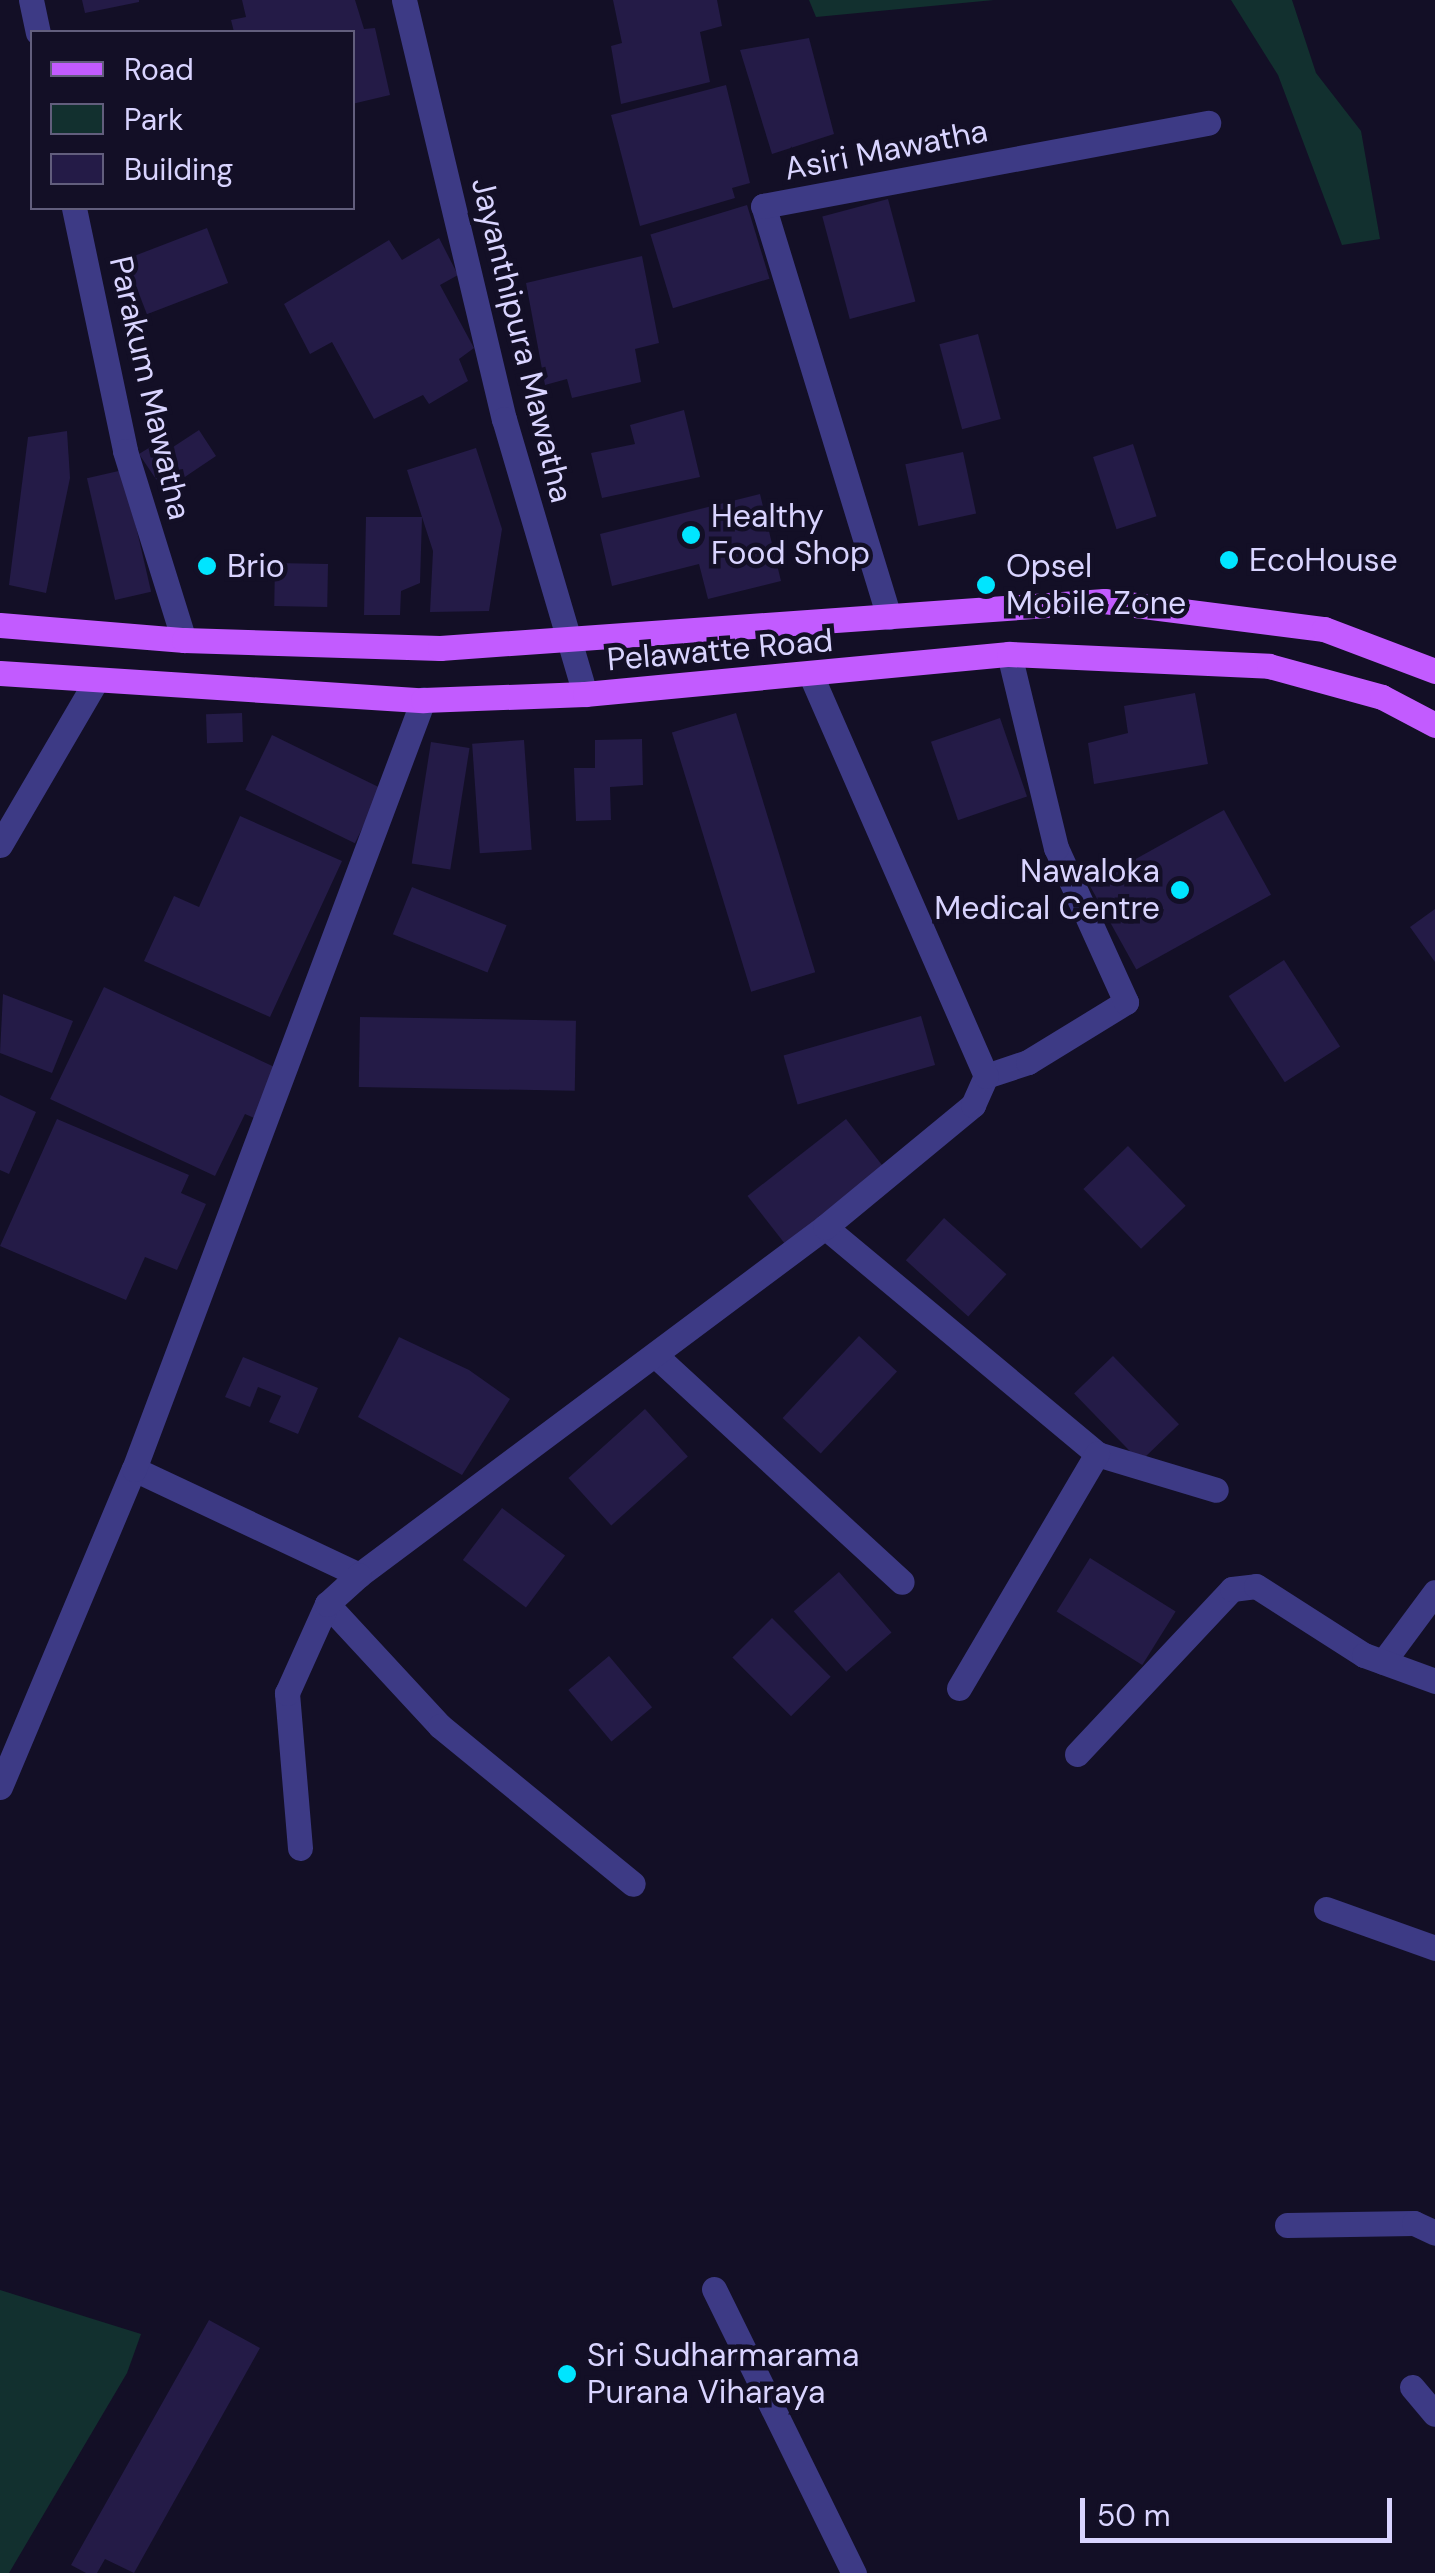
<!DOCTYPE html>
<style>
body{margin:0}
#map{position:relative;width:1435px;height:2573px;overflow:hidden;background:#130f26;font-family:"DM Sans",sans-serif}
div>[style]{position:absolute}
.green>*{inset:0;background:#12302f}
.building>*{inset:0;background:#241b47;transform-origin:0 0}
.minor>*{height:25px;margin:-12.5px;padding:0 12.5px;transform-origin:12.5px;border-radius:12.5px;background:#3d3a85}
.major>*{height:25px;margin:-12.5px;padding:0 12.5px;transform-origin:12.5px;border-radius:12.5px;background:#c25bff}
.dots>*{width:28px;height:28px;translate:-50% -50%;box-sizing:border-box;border:5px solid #130f26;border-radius:50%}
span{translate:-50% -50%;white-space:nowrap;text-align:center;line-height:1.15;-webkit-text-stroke:9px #130f26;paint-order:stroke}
.street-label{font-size:32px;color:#d9d4ff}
.poi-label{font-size:32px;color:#d9d4ff}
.left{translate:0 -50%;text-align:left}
.right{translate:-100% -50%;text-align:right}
.legend{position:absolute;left:30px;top:30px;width:325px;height:180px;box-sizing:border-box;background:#130f26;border:2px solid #625e7d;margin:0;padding:12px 18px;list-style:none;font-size:30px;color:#d9d4ff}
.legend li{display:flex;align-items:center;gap:20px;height:50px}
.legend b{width:50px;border:2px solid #625e7d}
.scale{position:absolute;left:1080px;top:2498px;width:312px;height:45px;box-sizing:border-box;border:5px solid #d9d4ff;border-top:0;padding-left:12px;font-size:30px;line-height:35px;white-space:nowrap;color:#d9d4ff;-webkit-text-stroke:8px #130f26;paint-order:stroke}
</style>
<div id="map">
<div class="green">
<i style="clip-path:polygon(809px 0,994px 0,816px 17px)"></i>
<i style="clip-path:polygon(1231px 0,1292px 0,1316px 73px,1361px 131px,1380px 239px,1342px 245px,1278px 75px)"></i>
<i style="clip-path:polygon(0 2290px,141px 2334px,127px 2373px,9px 2573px,0 2573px)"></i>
</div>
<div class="building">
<i style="clip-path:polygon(82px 0,139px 0,139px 2px,85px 13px)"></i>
<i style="clip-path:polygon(242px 0,355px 0,364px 29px,375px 28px,390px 95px,352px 104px,352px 32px,234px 32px,231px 20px,246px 17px)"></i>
<i style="clip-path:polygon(613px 0,717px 0,722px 26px,700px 32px,710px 82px,621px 104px,611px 46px,622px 43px)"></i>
<i style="clip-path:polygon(809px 38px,834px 134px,772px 154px,740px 50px)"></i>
<i style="clip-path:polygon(726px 85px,750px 183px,732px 188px,735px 198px,640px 226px,611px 115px)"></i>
<i style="left:888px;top:199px;width:106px;height:68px;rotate:75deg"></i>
<i style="left:747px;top:205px;width:77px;height:101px;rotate:73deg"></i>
<i style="left:207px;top:228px;width:59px;height:87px;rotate:69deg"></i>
<i style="clip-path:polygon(439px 238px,458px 275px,440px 285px,474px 348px,459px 359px,468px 381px,429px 404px,423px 395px,374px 419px,332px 342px,310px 354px,284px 304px,389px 240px,402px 260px)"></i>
<i style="clip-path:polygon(642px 256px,659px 343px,635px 349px,641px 382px,572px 398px,567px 379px,545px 385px,526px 283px)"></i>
<i style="left:978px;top:334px;width:88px;height:40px;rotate:75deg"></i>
<i style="clip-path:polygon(684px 410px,700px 477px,602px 498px,591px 453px,635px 444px,630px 425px)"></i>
<i style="clip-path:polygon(199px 430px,216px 456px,164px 491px,139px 454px,160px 441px,167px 451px)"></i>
<i style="clip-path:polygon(67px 431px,70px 478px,46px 593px,9px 585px,28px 437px)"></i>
<i style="left:1133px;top:444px;width:76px;height:42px;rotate:72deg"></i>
<i style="clip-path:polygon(476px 448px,502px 529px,489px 611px,430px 612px,433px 551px,422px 517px,420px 583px,401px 591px,400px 615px,364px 615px,366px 517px,422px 517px,407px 470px)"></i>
<i style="left:963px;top:452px;width:63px;height:59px;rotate:78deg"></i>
<i style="left:123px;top:470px;width:125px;height:37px;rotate:77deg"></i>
<i style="clip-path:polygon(760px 494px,781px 581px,708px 599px,699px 564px,612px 586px,600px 534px)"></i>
<i style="left:275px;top:563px;width:53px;height:43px;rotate:1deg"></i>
<i style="clip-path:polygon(1195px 693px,1208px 764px,1094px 784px,1088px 743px,1128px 733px,1124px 706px)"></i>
<i style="left:242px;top:713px;width:29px;height:36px;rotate:88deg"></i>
<i style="left:736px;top:713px;width:271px;height:67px;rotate:73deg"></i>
<i style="left:1000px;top:718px;width:83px;height:73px;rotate:71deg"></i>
<i style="left:272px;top:735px;width:122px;height:61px;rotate:26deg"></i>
<i style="clip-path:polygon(642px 739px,643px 785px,610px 787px,611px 820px,576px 821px,574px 768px,595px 768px,595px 740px)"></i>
<i style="left:524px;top:740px;width:110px;height:52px;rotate:86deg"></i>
<i style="left:431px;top:742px;width:39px;height:123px;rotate:9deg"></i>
<i style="left:1224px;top:810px;width:97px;height:154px;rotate:61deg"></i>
<i style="clip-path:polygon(240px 816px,342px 861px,270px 1017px,144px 961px,174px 896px,199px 907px)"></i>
<i style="left:412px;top:887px;width:102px;height:51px;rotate:22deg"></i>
<i style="clip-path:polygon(1435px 909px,1435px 962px,1410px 927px)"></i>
<i style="left:1284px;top:960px;width:103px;height:66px;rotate:57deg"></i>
<i style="clip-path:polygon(104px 987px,283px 1071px,259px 1120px,245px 1114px,215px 1176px,50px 1099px)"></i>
<i style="clip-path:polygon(3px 994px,73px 1021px,52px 1073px,0 1053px)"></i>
<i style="left:921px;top:1016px;width:51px;height:143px;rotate:74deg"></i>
<i style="left:360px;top:1017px;width:216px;height:70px;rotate:1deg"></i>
<i style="clip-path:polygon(0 1095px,36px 1112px,9px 1174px,0 1170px)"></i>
<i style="clip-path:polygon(57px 1119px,189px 1175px,181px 1193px,206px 1204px,177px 1270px,145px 1257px,126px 1300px,0 1246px)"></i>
<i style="left:846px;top:1119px;width:61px;height:125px;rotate:52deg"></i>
<i style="left:1128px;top:1146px;width:83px;height:62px;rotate:46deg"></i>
<i style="left:944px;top:1218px;width:84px;height:57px;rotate:42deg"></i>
<i style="left:859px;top:1336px;width:52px;height:112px;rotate:43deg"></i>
<i style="clip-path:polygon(399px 1337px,469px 1370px,510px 1399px,462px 1475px,358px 1417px)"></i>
<i style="left:1113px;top:1356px;width:95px;height:54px;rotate:46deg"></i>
<i style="clip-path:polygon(243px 1357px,318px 1388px,298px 1434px,269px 1422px,281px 1396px,258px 1387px,250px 1407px,225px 1397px)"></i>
<i style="left:645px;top:1409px;width:64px;height:103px;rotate:48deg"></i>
<i style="left:502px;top:1508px;width:79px;height:65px;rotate:37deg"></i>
<i style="left:1090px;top:1558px;width:101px;height:63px;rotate:32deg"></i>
<i style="left:839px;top:1572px;width:80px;height:60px;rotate:49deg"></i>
<i style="left:772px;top:1618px;width:83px;height:56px;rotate:45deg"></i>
<i style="left:609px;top:1656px;width:67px;height:53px;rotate:50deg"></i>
<i style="clip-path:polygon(209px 2320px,260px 2348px,134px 2573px,105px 2559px,97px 2573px,86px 2573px,71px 2565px)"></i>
</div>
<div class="minor">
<i style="left:31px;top:0;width:33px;rotate:78deg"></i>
<i style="left:404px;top:0;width:431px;rotate:76.6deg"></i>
<i style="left:504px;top:419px;width:287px;rotate:73.6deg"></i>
<i style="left:74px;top:208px;width:248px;rotate:78.1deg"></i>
<i style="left:125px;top:451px;width:198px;rotate:72.7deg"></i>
<i style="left:889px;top:617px;width:430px;rotate:-107deg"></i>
<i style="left:763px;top:206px;width:453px;rotate:-10.6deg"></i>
<i style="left:0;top:845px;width:190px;rotate:-59.7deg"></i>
<i style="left:986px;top:1076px;width:44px;rotate:-18.4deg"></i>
<i style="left:1028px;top:1062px;width:115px;rotate:-31.5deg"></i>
<i style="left:1126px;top:1002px;width:169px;rotate:-114.4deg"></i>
<i style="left:1056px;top:848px;width:200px;rotate:-103.6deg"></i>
<i style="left:825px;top:1227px;width:354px;rotate:39.8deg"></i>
<i style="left:1097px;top:1454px;width:124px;rotate:16.8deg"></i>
<i style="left:655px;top:1355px;width:335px;rotate:42.6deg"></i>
<i style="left:134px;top:1469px;width:249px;rotate:25.2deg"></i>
<i style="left:359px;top:1575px;width:582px;rotate:-36.75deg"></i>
<i style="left:825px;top:1227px;width:192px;rotate:-39.5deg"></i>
<i style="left:973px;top:1105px;width:32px;rotate:-66deg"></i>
<i style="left:986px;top:1076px;width:437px;rotate:-113.6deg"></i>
<i style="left:327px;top:1604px;width:166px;rotate:47.2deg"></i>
<i style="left:440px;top:1726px;width:249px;rotate:39.3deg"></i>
<i style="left:1383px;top:1662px;width:87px;rotate:-53.4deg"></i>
<i style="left:959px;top:1688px;width:272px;rotate:-59.5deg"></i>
<i style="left:1077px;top:1754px;width:226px;rotate:-46.8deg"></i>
<i style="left:1232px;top:1589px;width:24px;rotate:-7deg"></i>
<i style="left:1256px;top:1586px;width:128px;rotate:32.6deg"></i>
<i style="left:1364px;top:1655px;width:76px;rotate:20.1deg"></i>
<i style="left:0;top:1787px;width:345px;rotate:-67.2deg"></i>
<i style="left:134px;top:1469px;width:822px;rotate:-69.4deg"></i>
<i style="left:300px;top:1848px;width:156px;rotate:-94.8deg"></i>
<i style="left:287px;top:1693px;width:98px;rotate:-65.8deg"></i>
<i style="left:327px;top:1604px;width:43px;rotate:-42.2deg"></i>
<i style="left:1326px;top:1909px;width:116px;rotate:19.7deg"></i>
<i style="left:1287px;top:2225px;width:127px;rotate:-0.9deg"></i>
<i style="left:1414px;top:2223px;width:23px;rotate:25deg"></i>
<i style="left:714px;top:2289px;width:317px;rotate:63.8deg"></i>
<i style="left:1412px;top:2387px;width:35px;rotate:50deg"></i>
</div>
<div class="major">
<i style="left:0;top:625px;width:185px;rotate:4.7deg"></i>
<i style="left:184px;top:640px;width:256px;rotate:1.8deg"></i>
<i style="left:440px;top:648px;width:666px;rotate:-4.05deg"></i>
<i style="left:1104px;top:601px;width:222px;rotate:7.3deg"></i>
<i style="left:1324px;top:629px;width:119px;rotate:20.7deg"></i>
<i style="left:0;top:673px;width:424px;rotate:3.7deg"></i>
<i style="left:423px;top:700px;width:162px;rotate:-2.1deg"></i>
<i style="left:585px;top:694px;width:426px;rotate:-5.4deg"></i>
<i style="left:1009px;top:654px;width:260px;rotate:2.6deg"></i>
<i style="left:1269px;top:666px;width:117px;rotate:15.3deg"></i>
<i style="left:1382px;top:697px;width:60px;rotate:27.8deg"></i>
</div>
<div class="dots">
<i style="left:691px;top:535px;background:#00e5ff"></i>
<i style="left:1229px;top:560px;background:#00e5ff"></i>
<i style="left:207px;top:566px;background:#00e5ff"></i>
<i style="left:986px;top:585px;background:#00e5ff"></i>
<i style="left:1180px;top:890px;background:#00e5ff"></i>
<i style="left:567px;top:2374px;background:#00e5ff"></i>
</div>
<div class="street-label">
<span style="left:886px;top:150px;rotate:-11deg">Asiri Mawatha</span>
<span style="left:522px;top:340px;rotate:76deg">Jayanthipura Mawatha</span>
<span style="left:150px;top:388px;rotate:77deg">Parakum Mawatha</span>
<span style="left:720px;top:650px;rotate:-5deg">Pelawatte Road</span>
</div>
<div class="poi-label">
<span class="left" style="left:711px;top:535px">Healthy<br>Food Shop</span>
<span class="left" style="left:1249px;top:560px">EcoHouse</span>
<span class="left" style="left:227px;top:566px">Brio</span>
<span class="left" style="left:1006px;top:585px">Opsel<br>Mobile Zone</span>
<span class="right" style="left:1160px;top:890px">Nawaloka<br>Medical Centre</span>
<span class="left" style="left:587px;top:2374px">Sri Sudharmarama<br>Purana Viharaya</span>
</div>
<ul class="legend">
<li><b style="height:12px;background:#c25bff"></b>Road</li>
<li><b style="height:28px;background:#12302f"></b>Park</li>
<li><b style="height:28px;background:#241b47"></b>Building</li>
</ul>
<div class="scale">50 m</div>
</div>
